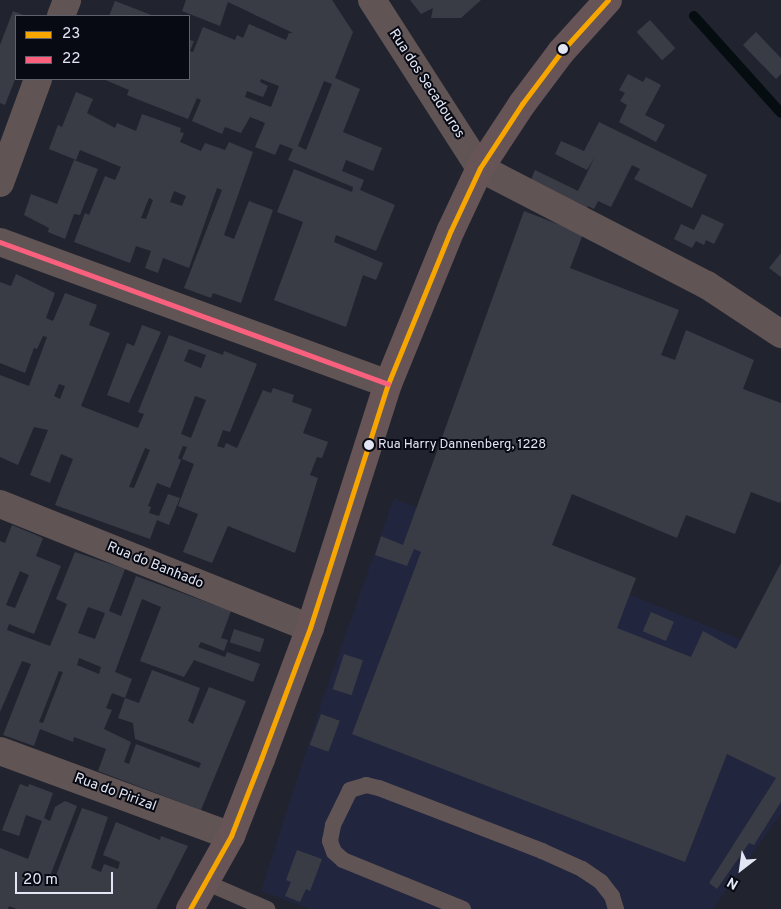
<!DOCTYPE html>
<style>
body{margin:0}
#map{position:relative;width:781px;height:909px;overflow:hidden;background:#21242e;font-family:Overpass,sans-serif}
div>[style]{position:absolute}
.built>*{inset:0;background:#21253d}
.stream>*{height:10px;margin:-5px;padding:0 5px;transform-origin:5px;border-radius:5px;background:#050d10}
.building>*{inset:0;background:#3a3c45;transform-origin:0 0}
.service>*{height:16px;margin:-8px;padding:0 8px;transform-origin:8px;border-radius:8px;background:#605455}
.minor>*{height:28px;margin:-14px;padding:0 14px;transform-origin:14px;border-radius:14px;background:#605455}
.secondary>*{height:28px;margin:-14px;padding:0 14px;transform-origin:14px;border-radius:14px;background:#665456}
.bus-1>*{height:5px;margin:-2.5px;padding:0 2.5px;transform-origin:2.5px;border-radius:2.5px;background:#f7a600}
.bus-2>*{height:5px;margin:-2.5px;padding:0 2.5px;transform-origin:2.5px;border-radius:2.5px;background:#f8607d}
.dots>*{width:14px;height:14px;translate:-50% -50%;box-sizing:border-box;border:2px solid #080a13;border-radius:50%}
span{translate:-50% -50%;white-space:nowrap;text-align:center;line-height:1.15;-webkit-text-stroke:4px #080a13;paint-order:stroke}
.bus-label{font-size:13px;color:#e2e5f3}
.left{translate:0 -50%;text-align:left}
.street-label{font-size:14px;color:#e2e5f3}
.legend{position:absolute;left:15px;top:15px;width:175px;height:65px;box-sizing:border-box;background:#080a13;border:1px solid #5f626d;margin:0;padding:6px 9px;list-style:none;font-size:15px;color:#e2e5f3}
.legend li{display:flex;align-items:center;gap:10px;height:25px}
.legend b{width:25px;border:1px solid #5f626d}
.north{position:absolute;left:716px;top:844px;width:50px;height:50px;-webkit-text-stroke:4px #080a13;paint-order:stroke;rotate:210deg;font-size:14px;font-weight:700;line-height:20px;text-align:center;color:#e2e5f3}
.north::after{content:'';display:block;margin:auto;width:18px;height:22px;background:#e2e5f3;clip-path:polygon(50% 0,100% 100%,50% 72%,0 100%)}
.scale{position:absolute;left:15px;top:872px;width:98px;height:22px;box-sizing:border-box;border:2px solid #e2e5f3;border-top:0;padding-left:6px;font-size:15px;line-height:18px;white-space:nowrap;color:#e2e5f3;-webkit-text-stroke:4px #080a13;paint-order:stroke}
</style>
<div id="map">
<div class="built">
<i style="clip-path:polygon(394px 498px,781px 656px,781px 814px,713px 909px,310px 909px,261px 891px,323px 698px)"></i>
</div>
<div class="stream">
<i style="left:694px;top:16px;width:130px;rotate:48.1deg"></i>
</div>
<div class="building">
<i style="clip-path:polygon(evenodd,186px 0,332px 0,353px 32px,335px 78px,360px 89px,343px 132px,382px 148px,373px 171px,346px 160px,342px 171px,364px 180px,360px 190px,395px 205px,376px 251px,336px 235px,334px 242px,383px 263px,376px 280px,363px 275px,346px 327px,274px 300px,303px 222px,277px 212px,294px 169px,352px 192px,353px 187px,288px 160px,293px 149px,280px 144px,275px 155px,255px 147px,265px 123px,250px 117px,241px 133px,225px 127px,222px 134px,192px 121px,201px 100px,197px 98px,188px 119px,134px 98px,127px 95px,129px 90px,103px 79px,189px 79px,189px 40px,194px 41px,190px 51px,193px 52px,203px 27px,235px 40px,237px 35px,243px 38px,249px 24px,286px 40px,289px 33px,293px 33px,228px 2px,220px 26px,182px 11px,186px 0,261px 79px,279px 86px,271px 107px,245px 97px,247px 91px,263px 97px,268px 86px,260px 82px,261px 79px,186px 0,324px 81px,332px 84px,306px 150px,298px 146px,324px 81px)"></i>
<i style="clip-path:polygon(410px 0,481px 0,461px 18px,431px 18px,433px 8px,421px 14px)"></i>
<i style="clip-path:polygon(115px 1px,154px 16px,109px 16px)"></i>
<i style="clip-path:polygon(13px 11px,26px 16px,16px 16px,16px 77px,5px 105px,0 103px,0 45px)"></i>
<i style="left:650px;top:20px;width:38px;height:18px;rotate:48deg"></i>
<i style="clip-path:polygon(756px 32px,781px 58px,781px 74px,776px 79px,743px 45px)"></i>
<i style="clip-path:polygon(628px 74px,643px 82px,646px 77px,661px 85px,645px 115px,665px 125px,656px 142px,619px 122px,627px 105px,620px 101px,625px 93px,619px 90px)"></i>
<i style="clip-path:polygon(evenodd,76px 92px,93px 99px,87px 113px,115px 128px,117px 123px,136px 131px,142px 114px,181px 128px,180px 132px,184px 133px,180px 142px,201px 151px,205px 143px,225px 150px,229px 142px,253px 152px,224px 235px,234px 239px,249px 201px,273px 210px,241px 303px,213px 293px,211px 298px,184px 288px,222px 190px,217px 188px,189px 268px,163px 258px,158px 273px,145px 268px,151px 251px,136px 246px,130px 263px,74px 242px,85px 213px,89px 215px,105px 176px,115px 180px,121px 167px,80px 150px,76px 160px,49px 149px,58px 125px,62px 127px,76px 92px,174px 191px,186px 196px,182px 206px,170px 202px,174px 191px,76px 92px,149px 198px,153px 200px,146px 219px,141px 218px,149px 198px)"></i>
<i style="clip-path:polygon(599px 122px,707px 175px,692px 208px,634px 179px,640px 169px,632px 165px,611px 207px,598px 201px,594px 209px,588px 206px,586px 210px,530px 182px,535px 170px,578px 191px,595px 157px,587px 170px,555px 154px,561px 141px,584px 151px)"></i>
<i style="clip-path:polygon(74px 160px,98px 169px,80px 215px,74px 214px,65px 239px,48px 232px,49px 228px,24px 215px,31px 194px,57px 204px)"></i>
<i style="clip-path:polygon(524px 211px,583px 234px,570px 268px,679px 310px,661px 355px,675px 360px,686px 330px,754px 360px,743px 389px,781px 403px,781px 500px,780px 503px,751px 492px,735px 534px,686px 515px,677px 538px,572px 494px,552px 545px,636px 578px,617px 628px,691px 657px,703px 631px,736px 649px,781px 563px,781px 802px,754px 845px,749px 843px,717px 889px,709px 883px,776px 778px,727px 754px,685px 862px,352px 734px,421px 552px,414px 549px,407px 566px,375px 555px,381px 536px,403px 545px)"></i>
<i style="clip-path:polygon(702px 214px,724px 224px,714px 244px,706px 240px,704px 245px,696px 241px,692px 248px,674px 239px,681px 224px,694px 230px)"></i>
<i style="clip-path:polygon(781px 253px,781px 277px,769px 268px)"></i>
<i style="clip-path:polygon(evenodd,16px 274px,55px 293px,46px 318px,53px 321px,65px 293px,97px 305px,89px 325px,110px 333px,81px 406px,138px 428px,144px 414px,138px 412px,169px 335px,223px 355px,224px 351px,257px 364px,230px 432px,223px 430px,217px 446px,224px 448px,226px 443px,237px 448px,263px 390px,271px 393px,273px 388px,294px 395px,292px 402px,312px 409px,303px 433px,328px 442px,322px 458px,317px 457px,310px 475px,318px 478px,295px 553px,228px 526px,212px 563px,183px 552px,198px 514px,178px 506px,194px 464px,182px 459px,187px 447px,183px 446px,178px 458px,181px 460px,170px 488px,157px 483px,148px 506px,151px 507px,149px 513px,159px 516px,168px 494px,180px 498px,169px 525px,157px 520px,150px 539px,55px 505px,73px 459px,61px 454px,50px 483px,30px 475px,48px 430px,34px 427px,18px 465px,0 457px,0 375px,29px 386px,47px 337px,43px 336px,37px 349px,34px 348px,25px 373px,0 363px,0 282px,11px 286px,16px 274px,189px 349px,206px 355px,201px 368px,184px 361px,189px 349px,16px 274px,59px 384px,65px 386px,60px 399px,54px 396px,59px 384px,16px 274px,195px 396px,206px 400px,191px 438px,181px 434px,195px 396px,16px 274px,145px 448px,150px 450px,134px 488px,129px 487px,145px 448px)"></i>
<i style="clip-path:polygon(142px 325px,161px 332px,129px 403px,107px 395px,127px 343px,134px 346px)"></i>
<i style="clip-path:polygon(evenodd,12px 525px,43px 538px,36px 556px,61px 566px,34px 634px,9px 624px,7px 630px,50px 646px,67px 604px,56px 599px,75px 552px,125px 569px,109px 611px,121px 616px,136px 576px,231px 611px,221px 638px,228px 640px,224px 651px,201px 642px,198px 647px,225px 657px,227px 652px,260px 664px,253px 682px,194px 660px,184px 677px,140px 661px,161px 607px,142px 599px,115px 672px,132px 679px,125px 698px,139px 703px,152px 670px,200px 688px,188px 721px,193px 724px,209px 687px,246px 701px,201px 810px,98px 771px,106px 749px,74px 737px,73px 742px,40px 729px,34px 746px,3px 735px,31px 664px,22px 661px,0 712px,0 541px,5px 543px,12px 525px,20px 571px,29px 575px,15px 608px,6px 605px,20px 571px,12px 525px,88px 607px,105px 613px,95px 639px,78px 633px,88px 607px,12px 525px,79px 658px,101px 667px,99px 674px,77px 665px,79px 658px,12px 525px,59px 671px,63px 672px,43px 723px,39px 722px,59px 671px,12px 525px,112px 693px,125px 698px,118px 718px,133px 723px,135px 739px,201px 763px,199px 768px,136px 744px,129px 764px,124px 762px,131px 742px,104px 729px,112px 710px,106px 708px,112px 693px)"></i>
<i style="left:651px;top:612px;width:25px;height:21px;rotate:23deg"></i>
<i style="left:234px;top:629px;width:32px;height:14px;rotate:18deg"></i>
<i style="left:344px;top:654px;width:20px;height:37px;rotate:18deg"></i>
<i style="left:321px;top:714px;width:20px;height:33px;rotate:20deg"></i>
<i style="clip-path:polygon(20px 784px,28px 787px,29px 784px,53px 793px,44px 818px,50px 821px,55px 807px,65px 801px,77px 806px,50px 876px,55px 878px,82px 808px,108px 817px,91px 868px,101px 872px,104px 864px,118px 869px,120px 862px,103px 855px,116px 822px,160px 840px,161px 836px,188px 846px,156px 909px,17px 909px,9px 906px,8px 909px,0 909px,0 848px,28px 859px,42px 821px,26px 815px,19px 836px,2px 830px)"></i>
<i style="clip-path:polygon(297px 850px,322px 859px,310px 891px,306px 889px,300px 902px,285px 896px,291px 882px,286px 880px)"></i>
</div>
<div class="service">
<i style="left:205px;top:882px;width:68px;rotate:23.5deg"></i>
<i style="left:463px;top:909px;width:130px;rotate:-157.8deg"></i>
<i style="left:343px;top:860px;width:12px;rotate:-138deg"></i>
<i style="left:334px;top:852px;width:12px;rotate:-110deg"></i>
<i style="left:330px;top:841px;width:16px;rotate:-79deg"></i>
<i style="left:333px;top:825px;width:39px;rotate:-64deg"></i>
<i style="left:350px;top:790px;width:17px;rotate:-17deg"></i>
<i style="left:366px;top:785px;width:13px;rotate:13deg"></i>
<i style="left:379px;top:788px;width:175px;rotate:21.1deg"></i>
<i style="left:542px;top:851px;width:44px;rotate:24.2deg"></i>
<i style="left:582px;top:869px;width:23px;rotate:34deg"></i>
<i style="left:601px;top:882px;width:18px;rotate:52deg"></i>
<i style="left:612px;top:896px;width:14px;rotate:73deg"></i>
</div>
<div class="minor">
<i style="left:372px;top:0;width:200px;rotate:57.3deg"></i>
<i style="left:480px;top:168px;width:255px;rotate:27.3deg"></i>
<i style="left:707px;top:285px;width:89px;rotate:33.5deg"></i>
<i style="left:61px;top:16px;width:17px;rotate:-69deg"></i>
<i style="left:0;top:183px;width:111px;rotate:-69.9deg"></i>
<i style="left:0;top:242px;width:413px;rotate:20.1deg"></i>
<i style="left:0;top:504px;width:334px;rotate:21.8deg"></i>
<i style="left:0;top:751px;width:246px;rotate:20.2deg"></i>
</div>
<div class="secondary">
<i style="left:190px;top:909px;width:84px;rotate:-60.7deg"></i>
<i style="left:231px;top:836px;width:83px;rotate:-68.7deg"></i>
<i style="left:261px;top:759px;width:140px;rotate:-69.5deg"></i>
<i style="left:310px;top:628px;width:256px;rotate:-72.3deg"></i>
<i style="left:388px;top:384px;width:166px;rotate:-67.8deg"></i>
<i style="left:451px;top:230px;width:68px;rotate:-64.9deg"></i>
<i style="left:480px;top:168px;width:77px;rotate:-56.7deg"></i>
<i style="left:522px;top:104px;width:65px;rotate:-53.1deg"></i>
<i style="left:561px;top:52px;width:70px;rotate:-47.9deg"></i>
</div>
<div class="bus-1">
<i style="left:190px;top:909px;width:84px;rotate:-60.7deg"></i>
<i style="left:231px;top:836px;width:83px;rotate:-68.7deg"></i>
<i style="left:261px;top:759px;width:140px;rotate:-69.5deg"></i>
<i style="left:310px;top:628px;width:256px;rotate:-72.3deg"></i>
<i style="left:388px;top:384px;width:166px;rotate:-67.8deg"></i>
<i style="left:451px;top:230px;width:68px;rotate:-64.9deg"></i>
<i style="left:480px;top:168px;width:77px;rotate:-56.7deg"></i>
<i style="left:522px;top:104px;width:65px;rotate:-53.1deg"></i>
<i style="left:561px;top:52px;width:70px;rotate:-47.9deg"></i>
</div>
<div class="bus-2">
<i style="left:0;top:242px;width:413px;rotate:20.1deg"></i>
</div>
<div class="dots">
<i style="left:563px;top:49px;background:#e2e5f3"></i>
<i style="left:369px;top:445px;background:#e2e5f3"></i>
</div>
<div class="bus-label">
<span class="left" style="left:378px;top:445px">Rua Harry Dannenberg, 1228</span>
</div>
<div class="street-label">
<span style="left:426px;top:84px;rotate:57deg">Rua dos Secadouros</span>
<span style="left:155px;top:566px;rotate:22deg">Rua do Banhado</span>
<span style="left:115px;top:793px;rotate:20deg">Rua do Pirizal</span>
</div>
<ul class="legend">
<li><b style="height:6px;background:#f7a600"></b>23</li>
<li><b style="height:6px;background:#f8607d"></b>22</li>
</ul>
<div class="north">N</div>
<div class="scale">20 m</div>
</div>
